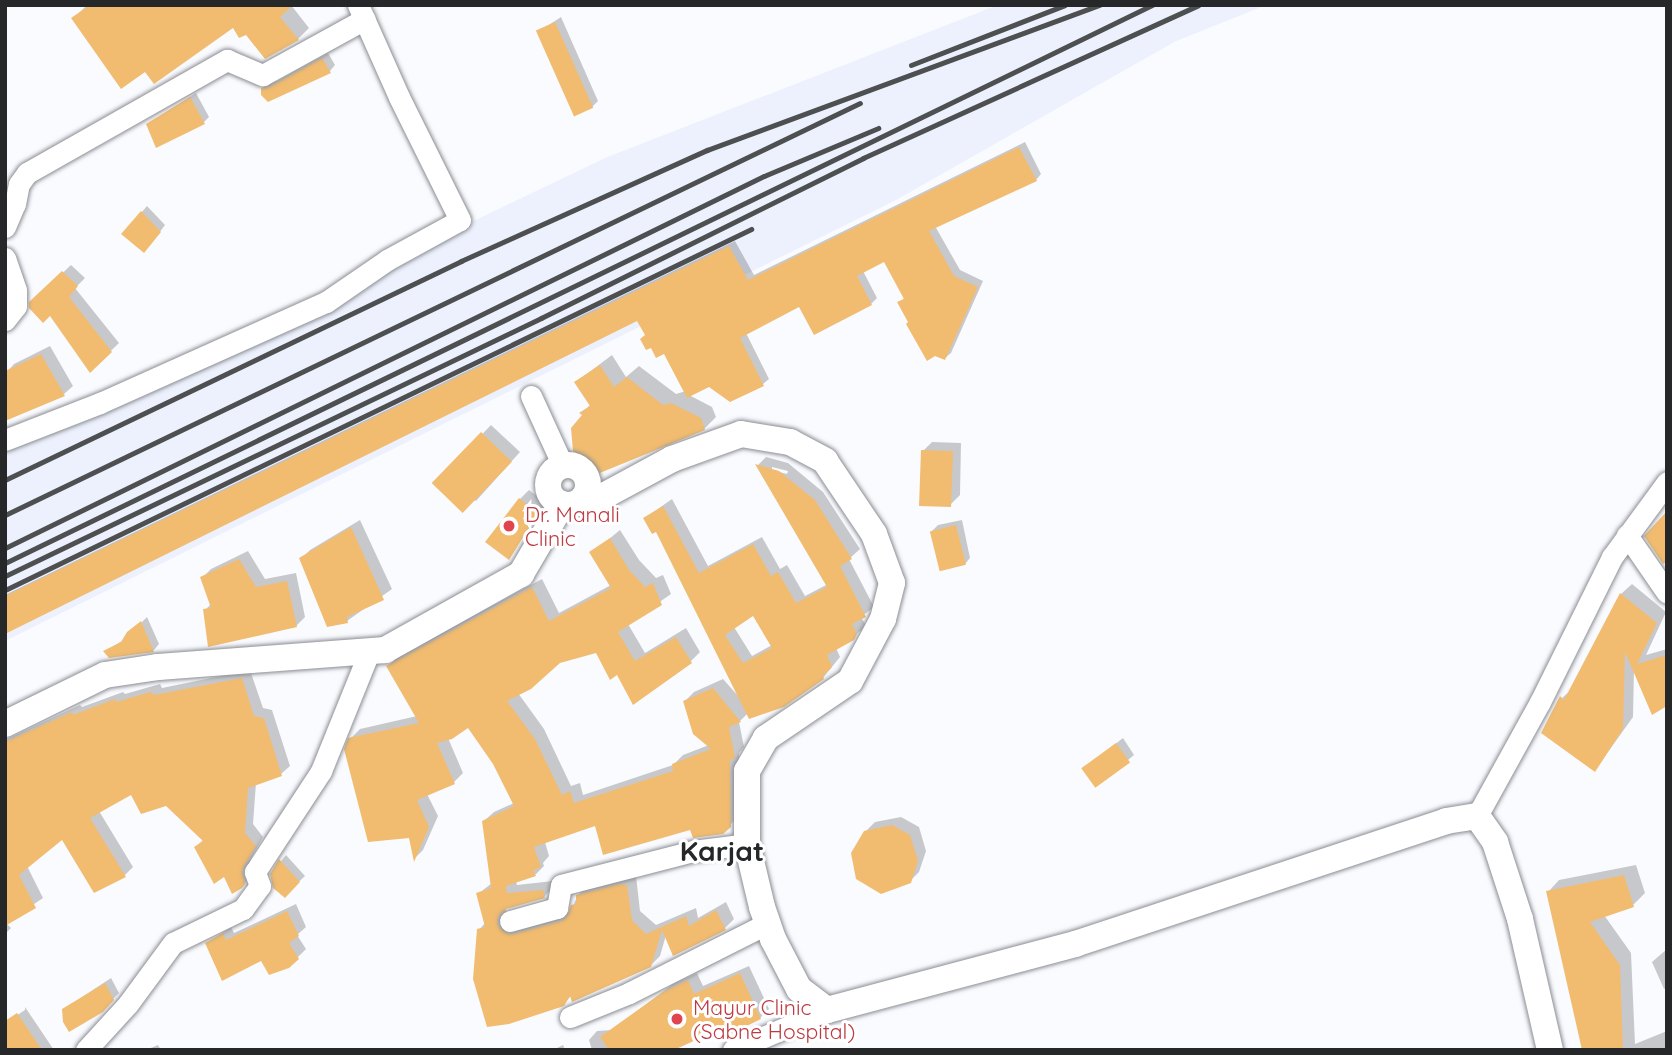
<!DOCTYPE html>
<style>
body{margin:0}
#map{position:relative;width:1672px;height:1055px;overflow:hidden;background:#f9fbff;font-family:Quicksand,sans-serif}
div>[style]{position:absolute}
.built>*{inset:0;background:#ecf1fd}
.shadow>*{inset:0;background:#0003}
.building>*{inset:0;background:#f1bc70;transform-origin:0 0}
.roads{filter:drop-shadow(0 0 2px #8b8d92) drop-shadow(0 0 2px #8b8d92)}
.minor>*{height:21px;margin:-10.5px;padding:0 10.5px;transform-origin:10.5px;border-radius:10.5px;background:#fff}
.tertiary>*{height:26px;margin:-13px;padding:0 13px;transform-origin:13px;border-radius:13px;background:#fff}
.tertiary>.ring{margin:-13px;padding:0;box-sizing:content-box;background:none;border:26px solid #fff;border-radius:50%}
.rail>*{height:5px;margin:-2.5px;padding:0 2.5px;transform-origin:2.5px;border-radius:2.5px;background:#4d4f50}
.dots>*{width:19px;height:19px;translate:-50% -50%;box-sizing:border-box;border:4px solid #fff;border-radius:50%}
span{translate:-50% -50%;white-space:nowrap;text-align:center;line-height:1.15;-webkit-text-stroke:6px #fff;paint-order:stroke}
.health-label{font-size:21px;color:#be3a42}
.left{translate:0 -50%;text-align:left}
.district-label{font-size:28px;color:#262728;font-weight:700}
.frame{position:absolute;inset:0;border:7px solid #262728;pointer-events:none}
</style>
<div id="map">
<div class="built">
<i style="clip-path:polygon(998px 5px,1266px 5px,1176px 41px,896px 200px,5px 641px,5px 446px,605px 158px)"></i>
</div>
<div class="shadow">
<i style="clip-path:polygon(87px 5px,291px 5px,309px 28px,298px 39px,247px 33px,234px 26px,146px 70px,74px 18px)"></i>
<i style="clip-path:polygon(561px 17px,598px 101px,592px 107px,538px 32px)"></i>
<i style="clip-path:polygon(328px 53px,335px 65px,330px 71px,268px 100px,262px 88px,268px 82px,277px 81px)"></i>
<i style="clip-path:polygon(196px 93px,209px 117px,204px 122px,148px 124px)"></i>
<i style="clip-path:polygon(1025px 142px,1041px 174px,1036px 180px,935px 226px,960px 270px,983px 281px,951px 353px,945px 358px,910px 322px,900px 303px,905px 297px,885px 260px,863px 271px,877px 298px,871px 304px,800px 305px,746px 333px,769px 379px,763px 384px,709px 384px,689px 395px,712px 407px,716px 417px,704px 429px,584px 414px,582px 413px,591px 404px,576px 382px,612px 355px,626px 377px,639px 366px,676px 394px,686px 391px,664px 352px,646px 334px,638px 319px,5px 632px,5px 595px,735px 241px,754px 275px)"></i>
<i style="clip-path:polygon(147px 206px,165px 225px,150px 245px,123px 234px)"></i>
<i style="clip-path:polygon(71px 265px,85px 278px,75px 288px,119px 343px,90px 371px,51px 313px,31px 303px)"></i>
<i style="clip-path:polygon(50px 346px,73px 386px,64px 394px,6px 373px,14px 364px)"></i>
<i style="clip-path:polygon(491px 425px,520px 452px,476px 501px,435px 483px)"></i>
<i style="clip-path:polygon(932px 442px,961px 443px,960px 495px,951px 504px,923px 451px)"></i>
<i style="clip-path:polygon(evenodd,766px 457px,788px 463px,823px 492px,860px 549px,849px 559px,874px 607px,861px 617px,865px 624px,862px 630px,836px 648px,840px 657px,823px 678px,748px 713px,739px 722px,744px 747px,739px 753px,740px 815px,723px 832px,691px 828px,596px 824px,545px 842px,549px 856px,543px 863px,544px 866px,535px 875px,516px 881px,517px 885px,553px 881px,554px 886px,545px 896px,506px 907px,506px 915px,524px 925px,570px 912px,578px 895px,588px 886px,636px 876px,640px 911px,656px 925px,696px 908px,698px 918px,726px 902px,734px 919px,725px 928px,666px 935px,660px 956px,650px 966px,572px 995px,563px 1004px,479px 930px,485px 923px,478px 894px,492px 883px,484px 821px,494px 812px,514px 803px,495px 763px,469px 725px,448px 738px,463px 773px,454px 782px,427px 794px,438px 816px,423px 850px,415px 858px,410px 836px,350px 739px,360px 729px,417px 716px,388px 667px,397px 657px,542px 579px,559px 613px,611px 585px,592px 553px,620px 530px,639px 560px,656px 578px,663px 575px,671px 594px,628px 624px,645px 653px,686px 628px,700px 652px,691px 661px,617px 673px,597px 651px,559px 661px,518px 693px,544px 729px,571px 786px,580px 783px,583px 795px,673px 765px,683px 755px,709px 745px,685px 701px,694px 692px,723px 679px,740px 698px,657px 530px,645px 518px,672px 499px,708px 566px,762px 537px,780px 569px,787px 565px,805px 596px,828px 584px,758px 465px,766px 457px,772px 467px,788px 471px,787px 474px,772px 470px,772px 467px,766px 457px,754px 613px,772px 645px,752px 656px,734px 627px,754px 613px)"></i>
<i style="clip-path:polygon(529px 490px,546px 503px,509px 557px,520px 499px)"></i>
<i style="clip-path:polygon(360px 520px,392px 589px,347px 621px,301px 559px,310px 550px)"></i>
<i style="clip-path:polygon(962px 520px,970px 558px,965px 564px,932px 531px,938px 525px)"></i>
<i style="clip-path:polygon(248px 551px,265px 579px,296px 573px,305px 617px,296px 626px,205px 610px,211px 604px,202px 578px,211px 569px)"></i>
<i style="clip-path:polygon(1632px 584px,1666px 612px,1646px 655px,1667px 649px,1667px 704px,1634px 669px,1633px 717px,1595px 770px,1543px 733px,1562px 698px,1573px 688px,1621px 594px)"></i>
<i style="clip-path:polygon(147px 617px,159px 644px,154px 650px,110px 657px,106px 651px,125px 639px)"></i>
<i style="clip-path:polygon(250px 670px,263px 708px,272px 710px,290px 766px,281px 774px,256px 783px,253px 824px,263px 837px,250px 860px,253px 874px,250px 878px,241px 887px,196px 847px,203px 840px,167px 803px,131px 793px,99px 811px,133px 867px,125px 875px,95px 890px,62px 838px,27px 866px,43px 898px,6px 923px,11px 928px,5px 934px,5px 740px,80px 705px,82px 707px,123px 692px,125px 694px,160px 684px,162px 688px)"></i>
<i style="clip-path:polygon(1123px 738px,1134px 755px,1128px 760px,1084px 768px)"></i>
<i style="clip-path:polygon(901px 817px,919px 827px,926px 851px,919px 872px,910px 881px,865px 832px,875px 822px)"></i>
<i style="clip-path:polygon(286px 855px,305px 876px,284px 896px,271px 874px)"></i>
<i style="clip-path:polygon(1636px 865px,1645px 893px,1633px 905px,1604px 915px,1631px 953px,1635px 1044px,1667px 1031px,1667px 1050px,1584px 1050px,1548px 892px,1559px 880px)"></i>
<i style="clip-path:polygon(296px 904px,306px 927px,297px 935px,306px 949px,288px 967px,207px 944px,231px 927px,234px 933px)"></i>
<i style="clip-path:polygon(1667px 949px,1667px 988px,1664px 989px,1652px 962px)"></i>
<i style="clip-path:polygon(749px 966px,769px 1009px,760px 1018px,721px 1026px,670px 1050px,592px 1050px,589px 1040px,597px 1031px,612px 1030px,673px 984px,697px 973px,703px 986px)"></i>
<i style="clip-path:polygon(111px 978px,119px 993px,102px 1010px,64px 1009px)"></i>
<i style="clip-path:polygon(25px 1007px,54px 1050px,5px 1050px,5px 1023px,25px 1010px)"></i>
<i style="clip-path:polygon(158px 1045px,161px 1050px,146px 1050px)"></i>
<i style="clip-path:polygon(563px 1045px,565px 1050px,553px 1050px)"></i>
</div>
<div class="building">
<i style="clip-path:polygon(90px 5px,293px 5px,280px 17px,299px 40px,265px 59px,246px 35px,239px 38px,233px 28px,154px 84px,145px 72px,121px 89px,71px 18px)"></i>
<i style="left:555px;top:22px;width:94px;height:21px;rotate:66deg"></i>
<i style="clip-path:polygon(322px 58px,331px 73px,268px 102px,261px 95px,261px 88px,269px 87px)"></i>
<i style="clip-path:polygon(190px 97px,205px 124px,156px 148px,146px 124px)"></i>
<i style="clip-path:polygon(1019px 147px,1037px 181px,929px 231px,954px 276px,978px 287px,945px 360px,935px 356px,927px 361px,906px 324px,908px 322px,897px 302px,904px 299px,884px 262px,857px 276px,872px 305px,814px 335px,799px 307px,740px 338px,764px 386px,730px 402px,709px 387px,687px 398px,664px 354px,656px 358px,651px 348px,646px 350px,640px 339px,645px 335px,637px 321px,5px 634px,5px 596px,729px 246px,748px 280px)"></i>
<i style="clip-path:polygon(141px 211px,161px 232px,144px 253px,121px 234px)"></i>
<i style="clip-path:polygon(62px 271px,78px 286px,69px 297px,112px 352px,90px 373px,50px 316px,43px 323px,29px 308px,29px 302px)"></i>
<i style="clip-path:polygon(41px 354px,65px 396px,5px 421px,5px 371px)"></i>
<i style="clip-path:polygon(600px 365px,614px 387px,627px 377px,663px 405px,671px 403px,701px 418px,705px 430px,590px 477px,573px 451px,571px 428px,582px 415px,579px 413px,590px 406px,574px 382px)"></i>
<i style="left:481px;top:432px;width:43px;height:71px;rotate:44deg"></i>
<i style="left:921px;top:450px;width:32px;height:56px;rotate:2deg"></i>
<i style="clip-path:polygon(evenodd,755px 464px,779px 471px,815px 500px,852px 559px,840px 566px,866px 617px,852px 624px,857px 634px,854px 640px,827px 655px,832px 667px,823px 676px,824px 679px,784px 707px,749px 719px,656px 532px,652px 534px,643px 518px,663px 506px,699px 573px,753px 544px,771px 576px,778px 572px,796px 603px,827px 587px,755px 464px,753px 616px,772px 648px,743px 663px,725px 635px,753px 616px)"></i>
<i style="clip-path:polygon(519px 498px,538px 513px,509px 560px,485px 542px)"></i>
<i style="clip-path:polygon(1667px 511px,1667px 562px,1663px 564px,1644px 536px)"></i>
<i style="left:956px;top:525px;width:41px;height:27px;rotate:76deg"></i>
<i style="clip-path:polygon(351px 527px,384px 600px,347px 617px,348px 623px,327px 627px,299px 558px)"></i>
<i style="clip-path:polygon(610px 538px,629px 570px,645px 587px,653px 583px,662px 605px,618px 632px,635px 661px,676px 637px,692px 663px,633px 705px,617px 675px,610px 680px,596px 653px,560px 663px,531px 689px,507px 701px,535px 739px,562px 795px,570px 791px,574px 803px,673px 771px,672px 764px,711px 749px,693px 734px,683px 701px,713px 688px,741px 722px,729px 727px,735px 758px,730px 760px,731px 827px,723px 834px,693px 838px,690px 830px,603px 855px,595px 826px,534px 847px,541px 867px,533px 871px,536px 876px,506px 886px,507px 893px,543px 890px,545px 898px,506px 909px,498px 917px,498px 925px,506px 933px,513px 934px,561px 921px,567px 916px,571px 905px,576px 904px,576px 895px,619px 884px,627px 885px,632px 920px,646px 934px,686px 916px,689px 926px,716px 910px,726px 930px,673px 956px,662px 930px,651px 967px,572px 1002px,570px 996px,564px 1006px,509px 1024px,487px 1027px,473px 979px,477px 929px,485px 927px,476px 893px,491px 888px,482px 821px,514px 806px,493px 764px,468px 728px,452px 739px,437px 743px,455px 784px,417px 800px,429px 827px,414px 862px,409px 838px,368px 842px,344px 749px,348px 738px,419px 723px,386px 666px,532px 587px,549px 621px,611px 588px,589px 552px)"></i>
<i style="clip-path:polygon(239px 559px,256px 587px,287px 581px,297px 627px,208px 647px,203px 609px,211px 608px,200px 577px)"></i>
<i style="clip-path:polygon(1620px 593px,1657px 623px,1637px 664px,1667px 655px,1667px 706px,1652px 715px,1625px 652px,1623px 729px,1595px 772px,1541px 733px,1560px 696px,1564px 700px)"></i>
<i style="clip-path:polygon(141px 621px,154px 652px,109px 658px,103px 651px,121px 642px,127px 632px)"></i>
<i style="clip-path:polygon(242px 678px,254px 716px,264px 718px,282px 776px,248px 788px,245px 833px,256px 846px,242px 870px,245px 884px,242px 888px,232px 894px,224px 877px,214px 884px,194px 847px,203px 841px,166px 806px,141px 814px,131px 795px,90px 818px,126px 877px,94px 893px,62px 840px,19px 875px,36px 908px,5px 926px,5px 742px,72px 712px,73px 715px,115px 699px,116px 702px,151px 692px,154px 695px)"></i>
<i style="left:1116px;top:743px;width:24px;height:43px;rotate:54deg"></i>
<i style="clip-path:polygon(892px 825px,910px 835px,918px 861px,911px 883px,881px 894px,856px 879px,851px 853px,864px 831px)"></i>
<i style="clip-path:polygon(279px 859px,300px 882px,285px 898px,273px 888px,270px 874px)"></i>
<i style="clip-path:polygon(1624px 875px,1634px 907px,1590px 922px,1620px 965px,1623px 1050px,1582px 1050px,1546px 891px)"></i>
<i style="clip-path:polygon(287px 911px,299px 936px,289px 943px,299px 959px,289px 968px,269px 975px,261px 961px,222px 981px,205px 943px,223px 933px,226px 940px)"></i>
<i style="clip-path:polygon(740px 973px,761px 1019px,724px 1037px,720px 1029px,674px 1050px,609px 1050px,600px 1037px,663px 992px,688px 980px,694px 994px)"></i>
<i style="clip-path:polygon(105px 983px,114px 1000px,103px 1012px,69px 1032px,63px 1022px,62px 1009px)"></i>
<i style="clip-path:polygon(17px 1013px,42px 1050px,5px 1050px,5px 1021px)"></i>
</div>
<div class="roads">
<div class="minor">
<i style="left:5px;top:227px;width:25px;rotate:-67deg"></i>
<i style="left:15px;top:204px;width:20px;rotate:-79deg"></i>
<i style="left:19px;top:184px;width:14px;rotate:-54deg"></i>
<i style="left:27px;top:173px;width:230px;rotate:-29.5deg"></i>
<i style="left:227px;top:60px;width:39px;rotate:23deg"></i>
<i style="left:263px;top:75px;width:116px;rotate:-28.8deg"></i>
<i style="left:5px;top:258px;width:34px;rotate:71deg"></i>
<i style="left:16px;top:290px;width:16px;rotate:90deg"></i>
<i style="left:16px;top:306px;width:18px;rotate:128deg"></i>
<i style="left:531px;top:396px;width:77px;rotate:65.4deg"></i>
<i style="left:5px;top:440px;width:102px;rotate:-21.3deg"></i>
<i style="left:100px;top:403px;width:248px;rotate:-24.1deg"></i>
<i style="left:326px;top:302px;width:74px;rotate:-34.5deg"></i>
<i style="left:387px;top:260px;width:83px;rotate:-28.7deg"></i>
<i style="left:460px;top:220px;width:137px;rotate:-116.4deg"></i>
<i style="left:399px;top:97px;width:101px;rotate:-114deg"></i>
<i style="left:1627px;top:535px;width:70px;rotate:55.4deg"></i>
<i style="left:1477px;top:816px;width:130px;rotate:-61.1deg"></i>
<i style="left:1540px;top:702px;width:162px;rotate:-63.6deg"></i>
<i style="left:1612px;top:557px;width:93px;rotate:-53.7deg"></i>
<i style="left:510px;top:921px;width:49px;rotate:-15.5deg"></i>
<i style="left:557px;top:908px;width:23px;rotate:-80deg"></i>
<i style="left:561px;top:885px;width:136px;rotate:-14.4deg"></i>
<i style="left:693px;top:851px;width:54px;rotate:-7.4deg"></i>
<i style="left:570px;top:1017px;width:64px;rotate:-22.1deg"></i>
<i style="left:629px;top:993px;width:156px;rotate:-26.7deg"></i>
<i style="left:86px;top:1050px;width:62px;rotate:-47.6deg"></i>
<i style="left:128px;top:1004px;width:76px;rotate:-53.6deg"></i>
<i style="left:173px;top:943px;width:78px;rotate:-25.9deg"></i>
<i style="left:243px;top:909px;width:29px;rotate:-54deg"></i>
<i style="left:260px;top:886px;width:15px;rotate:-110deg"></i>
<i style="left:255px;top:872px;width:121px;rotate:-56.8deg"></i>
<i style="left:321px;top:771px;width:128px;rotate:-68deg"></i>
<i style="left:733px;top:1050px;width:102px;rotate:-23.1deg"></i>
</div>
<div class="tertiary">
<i class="ring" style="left:548px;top:465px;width:14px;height:14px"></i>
<i style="left:585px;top:496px;width:15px;rotate:8deg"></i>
<i style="left:600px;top:498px;width:82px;rotate:-28.4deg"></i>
<i style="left:672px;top:459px;width:73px;rotate:-19.9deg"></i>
<i style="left:741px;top:434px;width:50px;rotate:9.3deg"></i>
<i style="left:790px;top:442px;width:40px;rotate:28deg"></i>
<i style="left:825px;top:461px;width:88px;rotate:56.1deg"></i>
<i style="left:874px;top:534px;width:52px;rotate:69.8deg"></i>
<i style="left:892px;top:583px;width:37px;rotate:104deg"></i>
<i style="left:883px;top:619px;width:70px;rotate:118deg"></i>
<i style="left:850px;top:681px;width:102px;rotate:145.8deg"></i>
<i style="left:766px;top:738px;width:38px;rotate:120deg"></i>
<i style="left:747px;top:771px;width:73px;rotate:90deg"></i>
<i style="left:747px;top:844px;width:65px;rotate:76.6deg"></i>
<i style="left:762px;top:907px;width:34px;rotate:71deg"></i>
<i style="left:773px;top:939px;width:56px;rotate:62.5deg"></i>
<i style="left:799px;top:989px;width:35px;rotate:37deg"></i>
<i style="left:827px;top:1010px;width:257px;rotate:-14.9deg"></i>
<i style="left:1075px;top:944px;width:391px;rotate:-18.3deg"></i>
<i style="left:1446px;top:821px;width:31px;rotate:-9deg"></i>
<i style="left:1477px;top:816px;width:32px;rotate:55deg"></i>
<i style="left:1495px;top:842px;width:81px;rotate:72deg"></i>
<i style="left:1520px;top:919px;width:134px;rotate:77.1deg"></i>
<i style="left:5px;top:724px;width:111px;rotate:-26.1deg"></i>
<i style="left:105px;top:675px;width:54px;rotate:-8.6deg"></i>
<i style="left:158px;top:667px;width:228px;rotate:-4.3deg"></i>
<i style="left:385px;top:650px;width:156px;rotate:-29.2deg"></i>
<i style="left:521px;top:574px;width:81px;rotate:-59.6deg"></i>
</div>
</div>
<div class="rail">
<i style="left:911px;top:65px;width:165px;rotate:-21.3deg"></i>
<i style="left:5px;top:480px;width:506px;rotate:-25.65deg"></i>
<i style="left:461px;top:261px;width:270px;rotate:-24.3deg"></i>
<i style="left:707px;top:150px;width:418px;rotate:-20.3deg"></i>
<i style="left:5px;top:515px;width:949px;rotate:-25.73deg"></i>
<i style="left:5px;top:548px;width:845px;rotate:-26.11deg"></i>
<i style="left:764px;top:176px;width:124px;rotate:-22.8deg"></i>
<i style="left:5px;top:563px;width:1276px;rotate:-25.94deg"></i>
<i style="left:5px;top:576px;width:595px;rotate:-25.7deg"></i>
<i style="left:541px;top:318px;width:360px;rotate:-26.4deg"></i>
<i style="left:863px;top:158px;width:368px;rotate:-24.5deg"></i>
<i style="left:5px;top:590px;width:829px;rotate:-25.82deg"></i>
</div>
<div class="dots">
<i style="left:509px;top:526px;background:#e0444e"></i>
<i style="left:677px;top:1019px;background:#e0444e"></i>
</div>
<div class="health-label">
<span class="left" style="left:525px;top:526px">Dr. Manali<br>Clinic</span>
<span class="left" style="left:693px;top:1019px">Mayur Clinic<br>(Sabne Hospital)</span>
</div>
<div class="district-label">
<span style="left:722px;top:851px">Karjat</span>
</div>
<div class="frame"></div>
</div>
